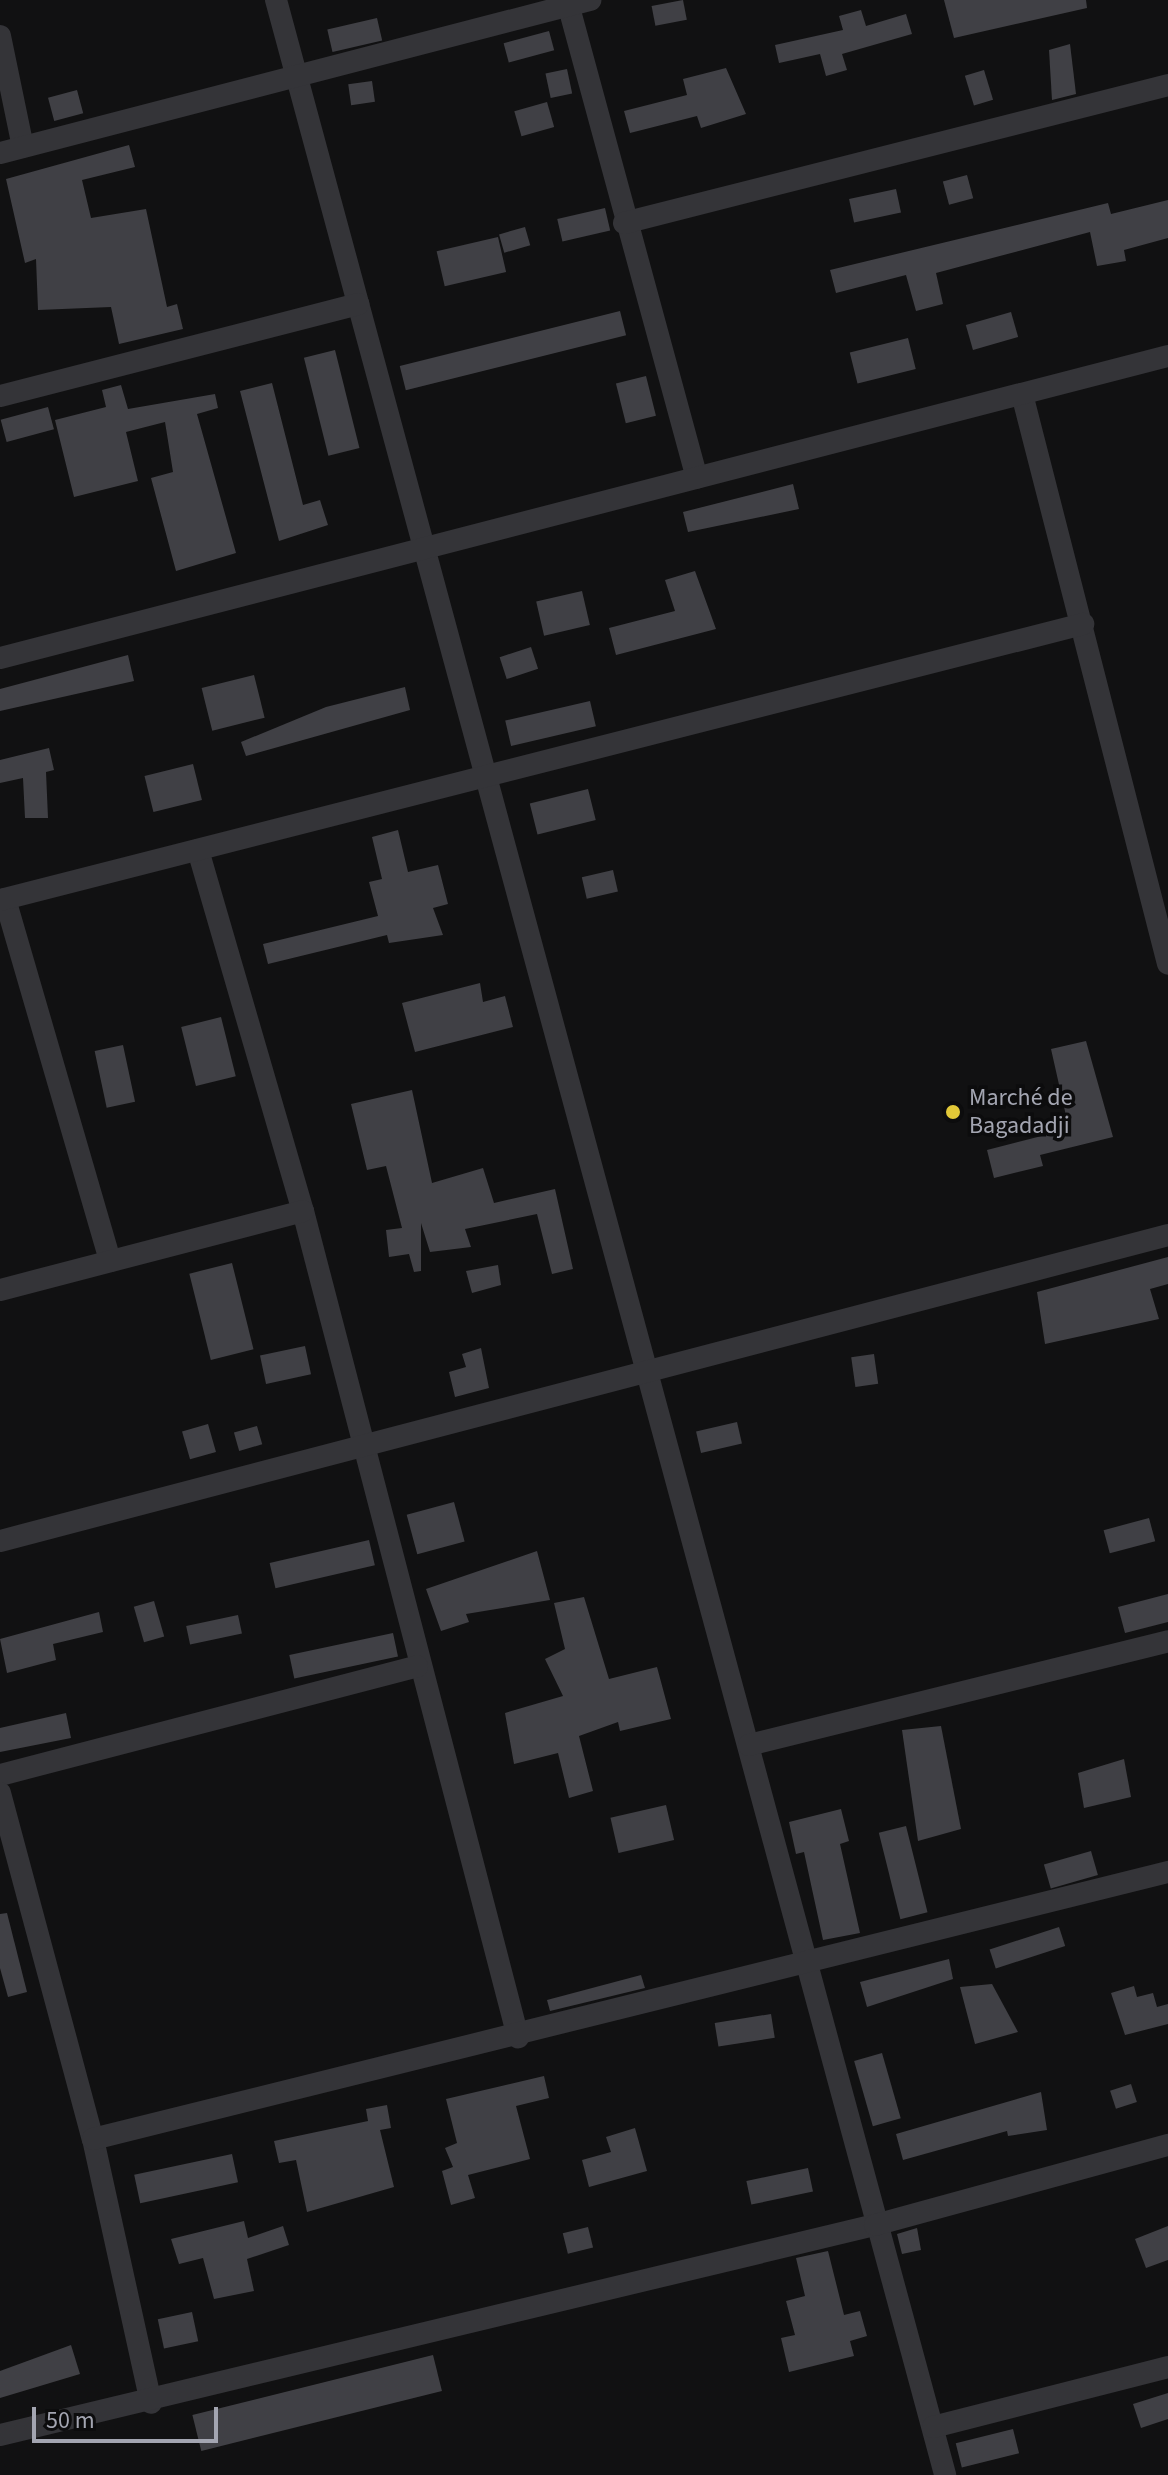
<!DOCTYPE html>
<meta charset="utf-8">
<style>
body{margin:0}
#map{position:relative;width:1168px;height:2475px;overflow:hidden;background:#111112;font-family:"Source Sans 3",sans-serif}
div>[style]{position:absolute}
.building>*{inset:0;background:#404045;transform-origin:0 0}
.street>*{height:22px;margin:-11px;padding:0 11px;transform-origin:11px;border-radius:11px;background:#343438}
.dots>*{width:22px;height:22px;translate:-50% -50%;box-sizing:border-box;border:4px solid #0c0c0d;border-radius:50%}
span{translate:-50% -50%;white-space:nowrap;text-align:center;line-height:1.15;-webkit-text-stroke:7px #0c0c0d;paint-order:stroke}
.poi-label{font-size:24px;color:#a3a5b1}
.left{translate:0 -50%;text-align:left}
.scale{position:absolute;left:32px;top:2407px;width:186px;height:36px;box-sizing:border-box;border:4px solid #a3a5b1;border-top:0;padding-left:10px;font-size:24px;line-height:28px;white-space:nowrap;color:#a3a5b1;-webkit-text-stroke:6px #0c0c0d;paint-order:stroke}
</style>
<div id="map">
<div class="building">
<i style="left:683px;top:0;width:20px;height:32px;rotate:79deg"></i>
<i style="clip-path:polygon(944px 0,1086px 0,1087px 8px,954px 38px)"></i>
<i style="clip-path:polygon(861px 10px,866px 26px,906px 14px,912px 34px,842px 54px,847px 70px,826px 76px,820px 54px,779px 63px,775px 45px,843px 30px,839px 16px)"></i>
<i style="left:377px;top:18px;width:23px;height:51px;rotate:77deg"></i>
<i style="left:549px;top:31px;width:20px;height:47px;rotate:75deg"></i>
<i style="clip-path:polygon(1070px 44px,1076px 94px,1052px 100px,1049px 50px)"></i>
<i style="clip-path:polygon(726px 68px,746px 114px,701px 128px,697px 116px,630px 133px,624px 111px,687px 95px,683px 79px)"></i>
<i style="left:567px;top:69px;width:25px;height:22px;rotate:78deg"></i>
<i style="left:984px;top:70px;width:31px;height:20px;rotate:73deg"></i>
<i style="left:372px;top:81px;width:21px;height:24px;rotate:82deg"></i>
<i style="left:77px;top:90px;width:24px;height:30px;rotate:75deg"></i>
<i style="left:547px;top:102px;width:26px;height:34px;rotate:74deg"></i>
<i style="clip-path:polygon(129px 145px,135px 167px,82px 180px,91px 218px,146px 209px,167px 307px,177px 304px,183px 329px,119px 344px,111px 307px,38px 310px,36px 259px,25px 263px,6px 179px)"></i>
<i style="left:967px;top:175px;width:24px;height:25px;rotate:75deg"></i>
<i style="left:896px;top:189px;width:24px;height:48px;rotate:78deg"></i>
<i style="clip-path:polygon(1168px 200px,1168px 238px,1124px 250px,1126px 261px,1097px 266px,1090px 232px,936px 273px,943px 304px,916px 311px,906px 275px,836px 293px,830px 270px,1108px 203px,1111px 214px)"></i>
<i style="left:605px;top:208px;width:23px;height:49px;rotate:77deg"></i>
<i style="left:525px;top:227px;width:19px;height:27px;rotate:74deg"></i>
<i style="left:498px;top:237px;width:36px;height:63px;rotate:77deg"></i>
<i style="left:620px;top:311px;width:25px;height:227px;rotate:76deg"></i>
<i style="left:1011px;top:312px;width:26px;height:47px;rotate:74deg"></i>
<i style="left:908px;top:338px;width:32px;height:60px;rotate:76deg"></i>
<i style="left:335px;top:350px;width:101px;height:32px;rotate:76deg"></i>
<i style="left:646px;top:376px;width:41px;height:31px;rotate:76deg"></i>
<i style="clip-path:polygon(272px 383px,303px 505px,320px 500px,328px 525px,279px 541px,240px 391px)"></i>
<i style="clip-path:polygon(121px 385px,128px 409px,215px 394px,218px 408px,197px 414px,236px 553px,176px 571px,151px 478px,173px 472px,165px 422px,126px 432px,138px 481px,74px 497px,55px 420px,106px 407px,102px 390px)"></i>
<i style="left:48px;top:407px;width:23px;height:49px;rotate:75deg"></i>
<i style="clip-path:polygon(793px 484px,799px 509px,688px 532px,683px 512px)"></i>
<i style="clip-path:polygon(695px 571px,716px 629px,616px 655px,609px 628px,675px 611px,665px 580px)"></i>
<i style="left:582px;top:591px;width:35px;height:47px;rotate:77deg"></i>
<i style="left:531px;top:647px;width:23px;height:33px;rotate:72deg"></i>
<i style="clip-path:polygon(128px 655px,134px 681px,0 711px,0 689px)"></i>
<i style="left:254px;top:675px;width:44px;height:54px;rotate:76deg"></i>
<i style="clip-path:polygon(405px 687px,410px 710px,246px 756px,241px 742px,326px 707px)"></i>
<i style="left:590px;top:701px;width:26px;height:87px;rotate:77deg"></i>
<i style="clip-path:polygon(49px 748px,54px 770px,46px 772px,48px 818px,25px 818px,23px 778px,0 783px,0 760px)"></i>
<i style="left:193px;top:764px;width:37px;height:50px;rotate:76deg"></i>
<i style="left:588px;top:789px;width:32px;height:60px;rotate:76deg"></i>
<i style="clip-path:polygon(398px 830px,408px 872px,438px 865px,448px 904px,433px 908px,443px 935px,389px 943px,387px 935px,268px 964px,263px 944px,378px 916px,369px 882px,382px 879px,372px 837px)"></i>
<i style="left:613px;top:870px;width:22px;height:32px;rotate:77deg"></i>
<i style="clip-path:polygon(480px 983px,483px 1002px,505px 996px,513px 1027px,415px 1052px,402px 1003px)"></i>
<i style="left:221px;top:1017px;width:61px;height:41px;rotate:76deg"></i>
<i style="clip-path:polygon(1086px 1041px,1113px 1137px,1040px 1155px,1043px 1166px,994px 1178px,987px 1150px,1069px 1129px,1051px 1049px)"></i>
<i style="left:123px;top:1045px;width:58px;height:29px;rotate:78deg"></i>
<i style="clip-path:polygon(412px 1090px,432px 1183px,483px 1168px,494px 1203px,555px 1189px,573px 1269px,552px 1274px,537px 1214px,465px 1229px,471px 1247px,430px 1252px,421px 1223px,421px 1271px,414px 1272px,409px 1254px,389px 1257px,386px 1230px,402px 1228px,386px 1166px,367px 1170px,351px 1104px)"></i>
<i style="clip-path:polygon(1168px 1257px,1168px 1284px,1150px 1289px,1159px 1319px,1045px 1344px,1037px 1292px)"></i>
<i style="left:232px;top:1263px;width:89px;height:44px;rotate:76deg"></i>
<i style="clip-path:polygon(498px 1265px,501px 1285px,472px 1293px,466px 1271px)"></i>
<i style="left:305px;top:1346px;width:29px;height:46px;rotate:78deg"></i>
<i style="clip-path:polygon(481px 1348px,489px 1388px,455px 1397px,449px 1372px,466px 1367px,462px 1354px)"></i>
<i style="left:874px;top:1354px;width:30px;height:23px;rotate:82deg"></i>
<i style="left:737px;top:1422px;width:22px;height:42px;rotate:77deg"></i>
<i style="left:208px;top:1424px;width:29px;height:27px;rotate:74deg"></i>
<i style="left:257px;top:1426px;width:19px;height:24px;rotate:74deg"></i>
<i style="left:454px;top:1502px;width:41px;height:49px;rotate:75deg"></i>
<i style="left:1149px;top:1518px;width:24px;height:47px;rotate:75deg"></i>
<i style="left:369px;top:1540px;width:26px;height:102px;rotate:77deg"></i>
<i style="clip-path:polygon(537px 1551px,550px 1600px,466px 1614px,469px 1622px,441px 1631px,426px 1589px)"></i>
<i style="clip-path:polygon(1168px 1594px,1168px 1622px,1125px 1633px,1118px 1607px)"></i>
<i style="clip-path:polygon(584px 1597px,609px 1679px,657px 1667px,671px 1719px,620px 1731px,618px 1722px,579px 1736px,593px 1791px,569px 1798px,558px 1753px,514px 1764px,505px 1713px,563px 1696px,545px 1659px,565px 1649px,554px 1603px)"></i>
<i style="left:154px;top:1601px;width:37px;height:21px;rotate:74deg"></i>
<i style="clip-path:polygon(99px 1612px,103px 1632px,53px 1644px,56px 1660px,7px 1673px,0 1639px)"></i>
<i style="left:238px;top:1615px;width:19px;height:53px;rotate:78deg"></i>
<i style="left:393px;top:1633px;width:24px;height:106px;rotate:78deg"></i>
<i style="clip-path:polygon(66px 1713px,71px 1738px,0 1752px,0 1728px)"></i>
<i style="clip-path:polygon(941px 1726px,961px 1829px,918px 1841px,902px 1730px)"></i>
<i style="clip-path:polygon(1124px 1759px,1131px 1797px,1084px 1808px,1078px 1773px)"></i>
<i style="left:666px;top:1805px;width:36px;height:57px;rotate:77deg"></i>
<i style="clip-path:polygon(841px 1809px,849px 1841px,840px 1844px,860px 1933px,823px 1940px,804px 1852px,796px 1854px,789px 1822px)"></i>
<i style="left:906px;top:1826px;width:89px;height:28px;rotate:76deg"></i>
<i style="left:1091px;top:1851px;width:25px;height:49px;rotate:74deg"></i>
<i style="clip-path:polygon(7px 1913px,27px 1992px,8px 1997px,0 1968px,0 1914px)"></i>
<i style="left:1059px;top:1927px;width:20px;height:73px;rotate:72deg"></i>
<i style="clip-path:polygon(949px 1959px,953px 1979px,867px 2007px,860px 1982px)"></i>
<i style="clip-path:polygon(641px 1975px,645px 1988px,550px 2011px,547px 2000px)"></i>
<i style="clip-path:polygon(992px 1984px,1018px 2032px,975px 2044px,960px 1987px)"></i>
<i style="clip-path:polygon(1134px 1986px,1137px 1997px,1153px 1993px,1157px 2007px,1168px 2004px,1168px 2024px,1125px 2035px,1111px 1993px)"></i>
<i style="left:771px;top:2014px;width:24px;height:57px;rotate:81deg"></i>
<i style="left:882px;top:2053px;width:68px;height:29px;rotate:74deg"></i>
<i style="clip-path:polygon(544px 2076px,549px 2098px,516px 2106px,530px 2159px,468px 2175px,475px 2198px,451px 2205px,442px 2171px,453px 2167px,445px 2148px,457px 2143px,446px 2099px)"></i>
<i style="left:1131px;top:2084px;width:19px;height:22px;rotate:72deg"></i>
<i style="clip-path:polygon(1041px 2092px,1047px 2130px,1008px 2136px,1007px 2131px,903px 2160px,896px 2134px)"></i>
<i style="clip-path:polygon(387px 2105px,391px 2128px,380px 2130px,394px 2187px,307px 2212px,296px 2160px,279px 2163px,274px 2141px,368px 2121px,366px 2109px)"></i>
<i style="clip-path:polygon(635px 2128px,647px 2171px,589px 2187px,582px 2160px,611px 2152px,606px 2137px)"></i>
<i style="left:232px;top:2154px;width:29px;height:100px;rotate:78deg"></i>
<i style="left:808px;top:2168px;width:24px;height:63px;rotate:78deg"></i>
<i style="clip-path:polygon(244px 2221px,248px 2238px,283px 2226px,289px 2245px,247px 2259px,254px 2291px,214px 2299px,203px 2258px,179px 2264px,171px 2239px)"></i>
<i style="clip-path:polygon(1168px 2226px,1168px 2260px,1146px 2268px,1135px 2239px)"></i>
<i style="left:588px;top:2227px;width:21px;height:26px;rotate:76deg"></i>
<i style="clip-path:polygon(917px 2228px,921px 2250px,902px 2254px,897px 2234px)"></i>
<i style="clip-path:polygon(828px 2251px,844px 2315px,860px 2311px,867px 2336px,850px 2341px,854px 2356px,789px 2372px,781px 2338px,795px 2335px,786px 2301px,805px 2296px,796px 2258px)"></i>
<i style="left:192px;top:2312px;width:30px;height:35px;rotate:78deg"></i>
<i style="clip-path:polygon(71px 2345px,80px 2374px,0 2398px,0 2371px)"></i>
<i style="left:433px;top:2355px;width:37px;height:248px;rotate:76deg"></i>
<i style="clip-path:polygon(1168px 2393px,1168px 2419px,1141px 2428px,1133px 2404px)"></i>
<i style="left:1013px;top:2429px;width:25px;height:59px;rotate:76deg"></i>
</div>
<div class="street">
<i style="left:276px;top:0;width:2564px;rotate:74.87deg"></i>
<i style="left:567px;top:0;width:495px;rotate:74.8deg"></i>
<i style="left:0;top:36px;width:113px;rotate:78.3deg"></i>
<i style="left:0;top:153px;width:610px;rotate:-14.54deg"></i>
<i style="left:624px;top:223px;width:561px;rotate:-14.23deg"></i>
<i style="left:1022px;top:394px;width:588px;rotate:75.63deg"></i>
<i style="left:0;top:396px;width:370px;rotate:-14.4deg"></i>
<i style="left:0;top:658px;width:1206px;rotate:-14.5deg"></i>
<i style="left:198px;top:850px;width:376px;rotate:73.8deg"></i>
<i style="left:303px;top:1211px;width:854px;rotate:75.41deg"></i>
<i style="left:5px;top:899px;width:377px;rotate:73.8deg"></i>
<i style="left:0;top:900px;width:1118px;rotate:-14.3deg"></i>
<i style="left:0;top:1290px;width:313px;rotate:-14.6deg"></i>
<i style="left:0;top:1541px;width:1207px;rotate:-14.68deg"></i>
<i style="left:749px;top:1745px;width:432px;rotate:-13.9deg"></i>
<i style="left:0;top:1775px;width:431px;rotate:-14.6deg"></i>
<i style="left:0;top:1793px;width:358px;rotate:75deg"></i>
<i style="left:93px;top:2139px;width:270px;rotate:77.6deg"></i>
<i style="left:93px;top:2139px;width:1108px;rotate:-13.95deg"></i>
<i style="left:933px;top:2427px;width:243px;rotate:-14.3deg"></i>
<i style="left:0;top:2435px;width:900px;rotate:-13.5deg"></i>
<i style="left:875px;top:2225px;width:304px;rotate:-15.3deg"></i>
</div>
<div class="dots">
<i style="left:953px;top:1112px;background:#e2c838"></i>
</div>
<div class="poi-label">
<span class="left" style="left:969px;top:1112px">Marché de<br>Bagadadji</span>
</div>
<div class="scale">50 m</div>
</div>
